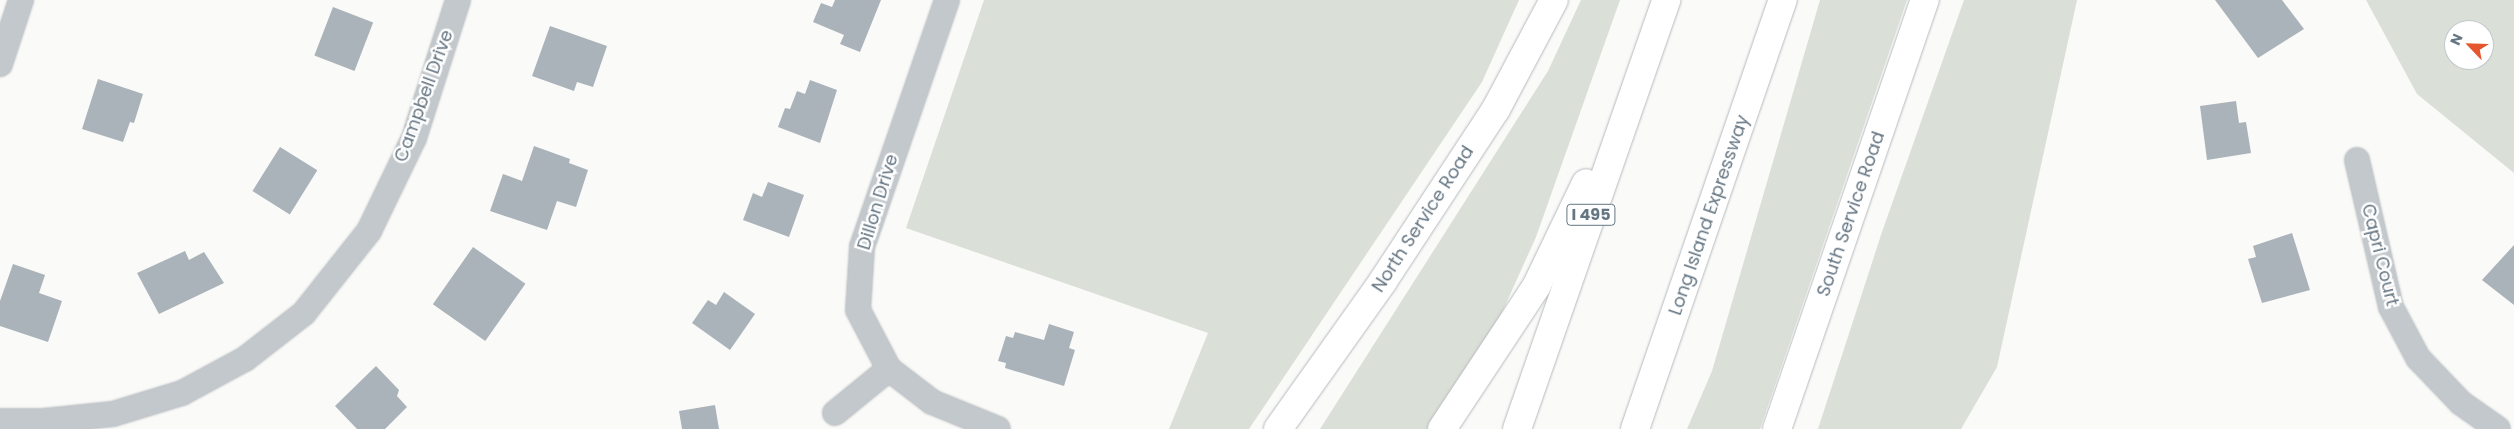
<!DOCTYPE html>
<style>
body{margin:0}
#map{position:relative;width:2514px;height:429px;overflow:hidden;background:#fafaf8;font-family:Poppins,sans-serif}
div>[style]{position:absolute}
.green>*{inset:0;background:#dadfd7}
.building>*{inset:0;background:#aab3b9;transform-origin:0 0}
.roads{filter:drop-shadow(0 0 1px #b5babe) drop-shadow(0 0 1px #b5babe)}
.minor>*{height:24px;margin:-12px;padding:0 12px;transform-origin:12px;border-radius:12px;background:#c3c8cc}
.major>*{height:28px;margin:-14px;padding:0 14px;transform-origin:14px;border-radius:14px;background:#fff}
.highway>*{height:28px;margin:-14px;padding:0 14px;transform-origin:14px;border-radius:14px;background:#fff}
span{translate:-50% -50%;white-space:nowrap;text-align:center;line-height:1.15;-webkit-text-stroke:5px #fff;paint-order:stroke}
.shield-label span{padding:1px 4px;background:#fff;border:1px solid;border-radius:4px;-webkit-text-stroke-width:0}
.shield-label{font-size:16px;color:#657683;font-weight:700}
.street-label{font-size:18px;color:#657683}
.north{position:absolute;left:2444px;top:20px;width:50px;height:50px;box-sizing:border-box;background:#fff;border:1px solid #c1c8cd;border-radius:50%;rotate:294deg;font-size:14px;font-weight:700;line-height:20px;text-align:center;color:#657683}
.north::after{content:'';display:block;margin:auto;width:18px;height:22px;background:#e4572e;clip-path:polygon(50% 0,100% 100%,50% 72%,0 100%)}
</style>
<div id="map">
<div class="green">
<i style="clip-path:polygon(984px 0,1519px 0,1482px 82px,1249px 429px,1169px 429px,1208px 333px,906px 228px)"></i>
<i style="clip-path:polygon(1581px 0,1620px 0,1536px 237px,1491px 337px,1432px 429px,1320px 429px,1548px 71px)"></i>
<i style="clip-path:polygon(1820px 0,1907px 0,1760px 429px,1687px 429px,1712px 371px)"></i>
<i style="clip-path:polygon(1964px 0,2077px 0,1997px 367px,1961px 429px,1818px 429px,1882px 232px)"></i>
<i style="clip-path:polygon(evenodd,2366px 0,2514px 0,2514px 173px,2417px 94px,2366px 0,2454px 30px,2484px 30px,2484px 60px,2454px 60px,2454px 30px)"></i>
</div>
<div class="building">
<i style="clip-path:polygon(835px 0,881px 0,860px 52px,840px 44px,844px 35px,813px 22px,821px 3px,832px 7px)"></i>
<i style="clip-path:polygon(2215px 0,2282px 0,2304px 29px,2258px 58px)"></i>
<i style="left:333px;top:7px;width:43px;height:52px;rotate:21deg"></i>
<i style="clip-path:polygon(550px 26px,607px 46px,593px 87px,577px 82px,574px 91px,532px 76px)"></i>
<i style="clip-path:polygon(98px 79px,143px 94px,134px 123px,130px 122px,123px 142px,82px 129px)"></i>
<i style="clip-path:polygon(810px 80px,837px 90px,820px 143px,778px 127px,785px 108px,790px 109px,797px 91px,805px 94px)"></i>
<i style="clip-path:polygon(2236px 101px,2239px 123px,2246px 122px,2251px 153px,2207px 160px,2200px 106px)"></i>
<i style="clip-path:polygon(534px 146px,570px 159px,569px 163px,588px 170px,576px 207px,557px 201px,547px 230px,490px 211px,503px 174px,522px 181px)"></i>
<i style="left:280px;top:147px;width:44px;height:52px;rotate:32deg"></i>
<i style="clip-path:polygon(768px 182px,804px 195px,789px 237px,743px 220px,753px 193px,762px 197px)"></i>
<i style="clip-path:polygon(2292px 233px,2310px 290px,2262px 303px,2248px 259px,2256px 257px,2253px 246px)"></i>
<i style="clip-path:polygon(2514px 245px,2514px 305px,2482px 280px)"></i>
<i style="left:473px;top:247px;width:64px;height:70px;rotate:35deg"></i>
<i style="clip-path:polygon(185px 251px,189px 260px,204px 252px,224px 283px,159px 314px,137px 273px)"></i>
<i style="clip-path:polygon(13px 264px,45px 275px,39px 293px,62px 301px,48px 342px,0 326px,0 301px)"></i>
<i style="clip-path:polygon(724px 292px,755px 314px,730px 350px,692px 323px,708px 300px,716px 305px)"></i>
<i style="clip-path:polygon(1049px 324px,1074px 332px,1069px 348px,1075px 350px,1064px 386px,1005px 368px,1006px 363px,998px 361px,1006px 336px,1013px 338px,1015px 332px,1044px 340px)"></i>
<i style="clip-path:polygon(376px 366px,399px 390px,397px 396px,407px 407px,385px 429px,357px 429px,335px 406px)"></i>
<i style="clip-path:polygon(715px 405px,719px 429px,682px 429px,679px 411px)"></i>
</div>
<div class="roads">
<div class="minor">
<i style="left:947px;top:0;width:261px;rotate:109deg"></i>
<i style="left:862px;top:247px;width:63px;rotate:93.6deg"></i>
<i style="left:858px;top:310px;width:67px;rotate:62.3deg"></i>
<i style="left:889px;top:369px;width:54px;rotate:37.5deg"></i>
<i style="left:932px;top:402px;width:71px;rotate:22.2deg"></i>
<i style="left:0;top:64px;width:67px;rotate:-71.8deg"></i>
<i style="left:2357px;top:160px;width:151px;rotate:77deg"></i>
<i style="left:2391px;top:307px;width:58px;rotate:62.1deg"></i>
<i style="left:2418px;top:358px;width:62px;rotate:46.3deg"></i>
<i style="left:2461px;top:403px;width:45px;rotate:35.1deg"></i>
<i style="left:835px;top:413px;width:70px;rotate:-39.2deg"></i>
<i style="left:0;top:421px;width:44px"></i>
<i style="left:44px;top:421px;width:69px;rotate:-5.8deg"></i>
<i style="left:113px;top:414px;width:72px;rotate:-16.9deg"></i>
<i style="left:182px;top:393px;width:72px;rotate:-28.4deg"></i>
<i style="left:245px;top:359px;width:75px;rotate:-37.9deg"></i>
<i style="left:304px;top:313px;width:105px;rotate:-51.6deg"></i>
<i style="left:369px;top:231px;width:103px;rotate:-64.2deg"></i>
<i style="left:414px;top:138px;width:145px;rotate:-72.3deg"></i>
</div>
<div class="major">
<i style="left:1278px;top:429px;width:181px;rotate:-54.6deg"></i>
<i style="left:1383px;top:281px;width:206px;rotate:-56.7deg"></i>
<i style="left:1496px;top:109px;width:123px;rotate:-62deg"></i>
<i style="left:1777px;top:429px;width:454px;rotate:-71deg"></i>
</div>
<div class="highway">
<i style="left:1442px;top:429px;width:170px;rotate:-56.5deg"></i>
<i style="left:1536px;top:287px;width:115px;rotate:-64.3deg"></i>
<i style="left:1517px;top:429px;width:454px;rotate:-70.8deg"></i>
<i style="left:1635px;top:429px;width:454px;rotate:-71deg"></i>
</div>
</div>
<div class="shield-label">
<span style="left:1591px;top:215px">I 495</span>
</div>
<div class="street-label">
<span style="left:424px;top:96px;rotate:-70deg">Campbell Drive</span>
<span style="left:878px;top:202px;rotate:-73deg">Dillon Drive</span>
<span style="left:1851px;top:214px;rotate:-71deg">South Service Road</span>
<span style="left:1709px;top:215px;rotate:-71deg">Long Island Expressway</span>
<span style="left:1423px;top:219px;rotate:-57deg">North Service Road</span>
<span style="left:2380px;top:255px;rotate:76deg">Capri Court</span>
</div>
<div class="north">N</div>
</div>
